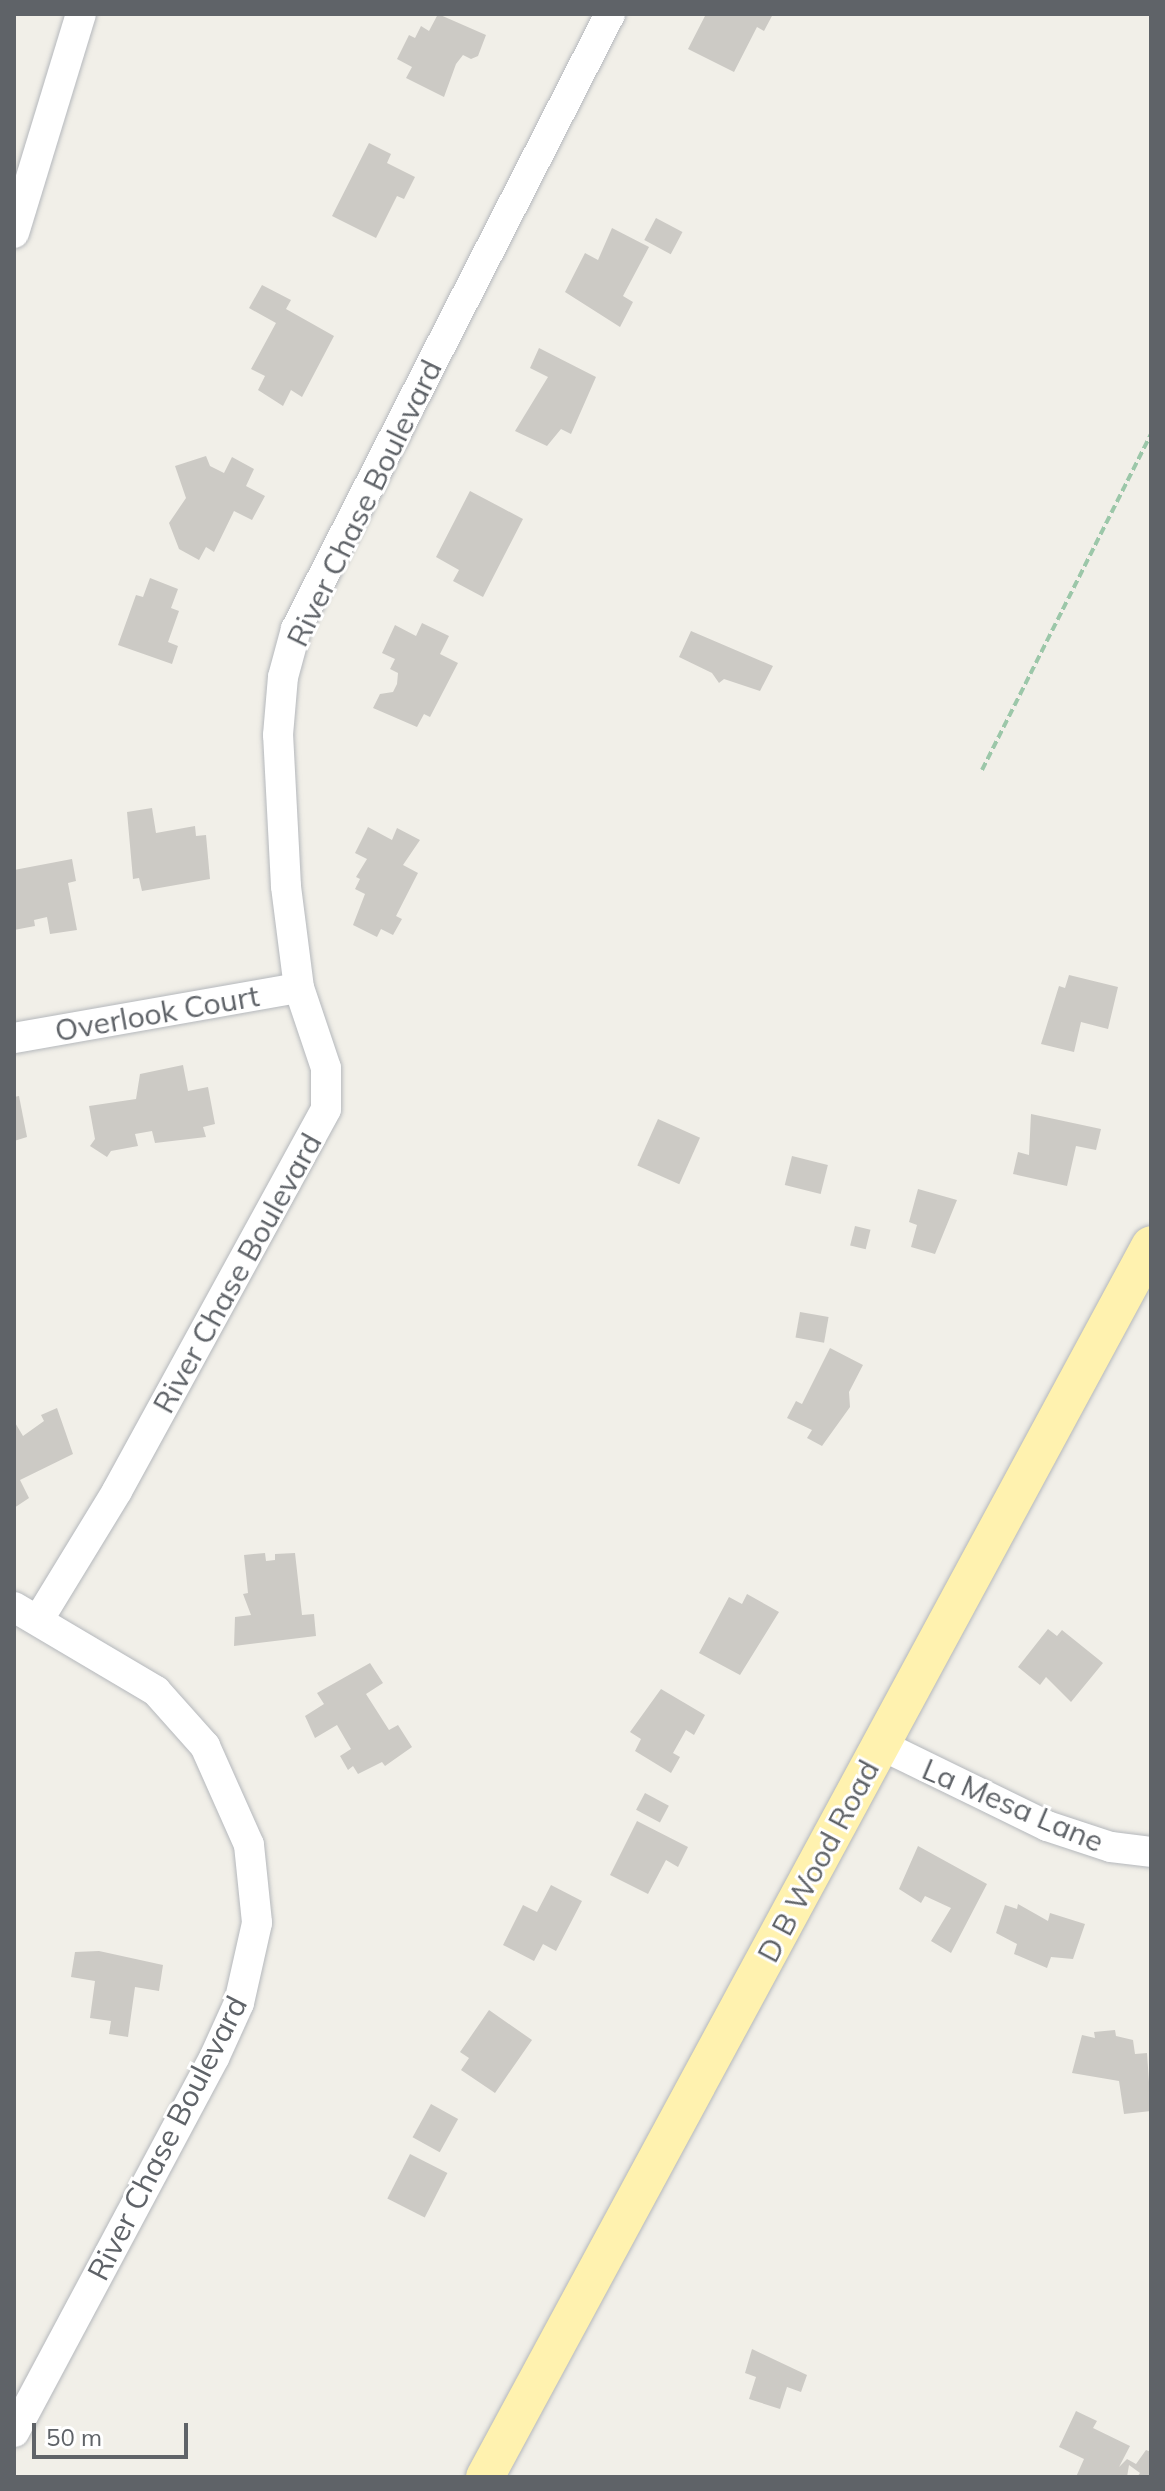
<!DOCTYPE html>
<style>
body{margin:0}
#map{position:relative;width:1165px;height:2491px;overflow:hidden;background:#f1efe8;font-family:Mulish,sans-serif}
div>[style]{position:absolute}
.building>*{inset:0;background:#cccac5;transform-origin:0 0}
.path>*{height:4px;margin-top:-2px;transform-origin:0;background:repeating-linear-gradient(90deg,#9cc7a9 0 8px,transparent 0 12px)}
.roads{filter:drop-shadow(0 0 2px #b5b8bc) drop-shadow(0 0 2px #b5b8bc)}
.minor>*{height:30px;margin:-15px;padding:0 15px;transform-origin:15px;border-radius:15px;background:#fff}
.major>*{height:38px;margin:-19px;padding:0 19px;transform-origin:19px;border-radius:19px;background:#fff2af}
span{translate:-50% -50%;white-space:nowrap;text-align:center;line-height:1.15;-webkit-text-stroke:6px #fff;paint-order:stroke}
.street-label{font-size:30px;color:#5f6368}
.frame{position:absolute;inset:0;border:16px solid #5f6368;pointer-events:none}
.scale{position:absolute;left:32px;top:2423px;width:156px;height:36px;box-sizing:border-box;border:4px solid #5f6368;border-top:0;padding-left:10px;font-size:24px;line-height:28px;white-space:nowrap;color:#5f6368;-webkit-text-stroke:6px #fff;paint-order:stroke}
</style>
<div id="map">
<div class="building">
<i style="clip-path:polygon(438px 14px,486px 35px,478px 56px,471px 59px,463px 55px,456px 64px,444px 97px,406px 78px,412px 67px,397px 59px,409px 35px,415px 38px,421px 26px,429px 31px)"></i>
<i style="clip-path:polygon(706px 14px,773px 14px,764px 31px,757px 27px,734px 72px,688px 49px)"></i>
<i style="clip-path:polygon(369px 143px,391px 154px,387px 163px,415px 177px,404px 199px,397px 196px,376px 238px,332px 216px)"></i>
<i style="left:656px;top:218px;width:30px;height:25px;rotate:28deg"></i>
<i style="clip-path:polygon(612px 228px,649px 247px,623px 296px,633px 302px,620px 327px,565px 292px,585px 253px,598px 260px)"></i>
<i style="clip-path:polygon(262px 285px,291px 300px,286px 309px,334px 336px,302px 397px,291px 390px,283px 406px,258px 390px,265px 376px,251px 369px,276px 323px,249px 308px)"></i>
<i style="clip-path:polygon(539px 348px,596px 377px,571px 434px,561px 429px,547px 446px,515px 431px,548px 377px,530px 368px)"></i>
<i style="clip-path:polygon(206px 456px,210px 466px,224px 473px,232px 457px,254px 469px,246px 486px,265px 496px,252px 520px,234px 511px,214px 552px,206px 547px,199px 560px,179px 549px,169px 523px,186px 498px,175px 466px)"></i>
<i style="clip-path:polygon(470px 491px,523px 519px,483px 597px,453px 581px,459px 570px,436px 557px)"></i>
<i style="clip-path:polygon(150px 578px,178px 589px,171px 608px,179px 611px,168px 642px,178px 646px,172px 664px,118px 645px,136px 595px,143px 597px)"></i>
<i style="clip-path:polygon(422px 623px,449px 636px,440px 654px,458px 663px,430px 717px,424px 714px,417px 727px,373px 708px,380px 694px,393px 692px,397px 684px,398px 673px,390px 669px,395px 659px,382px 653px,395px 625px,416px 636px)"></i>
<i style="clip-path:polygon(691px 631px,773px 666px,760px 691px,724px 679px,719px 683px,712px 673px,679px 657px)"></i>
<i style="clip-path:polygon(152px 808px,156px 833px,195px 826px,196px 836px,206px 835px,210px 879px,142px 891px,139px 878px,133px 879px,127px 812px)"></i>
<i style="clip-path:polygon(368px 827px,392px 840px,397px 828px,420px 840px,403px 865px,418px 873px,396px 916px,402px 919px,393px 935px,381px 929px,377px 937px,353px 925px,365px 894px,355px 889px,360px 879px,356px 877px,367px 859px,355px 853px)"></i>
<i style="clip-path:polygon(72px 859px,76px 881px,68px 883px,77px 930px,50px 934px,47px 917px,34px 920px,35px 926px,14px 930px,14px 870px)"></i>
<i style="clip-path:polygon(1069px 975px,1118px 987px,1108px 1029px,1081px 1022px,1074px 1052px,1041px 1044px,1059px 986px,1065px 988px)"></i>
<i style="clip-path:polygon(183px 1065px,188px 1091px,208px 1087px,215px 1124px,203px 1127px,206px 1137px,155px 1143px,152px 1131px,135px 1134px,138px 1146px,111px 1151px,107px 1157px,90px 1146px,95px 1139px,89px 1106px,136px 1099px,140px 1074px)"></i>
<i style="clip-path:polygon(19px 1096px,27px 1137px,14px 1141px,14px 1097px)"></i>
<i style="clip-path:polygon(1031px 1114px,1101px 1129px,1096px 1150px,1076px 1146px,1067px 1186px,1013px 1174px,1018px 1152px,1029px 1155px)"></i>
<i style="left:658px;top:1119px;width:46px;height:51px;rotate:24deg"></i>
<i style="left:792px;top:1156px;width:37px;height:30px;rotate:14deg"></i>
<i style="clip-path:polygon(918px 1189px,957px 1200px,935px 1254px,911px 1247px,917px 1225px,909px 1222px)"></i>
<i style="left:855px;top:1226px;width:16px;height:20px;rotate:14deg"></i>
<i style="left:800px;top:1312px;width:29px;height:26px;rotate:10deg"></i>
<i style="clip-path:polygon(830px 1348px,863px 1365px,849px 1392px,850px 1407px,822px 1446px,807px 1438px,812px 1430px,787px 1418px,796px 1401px,802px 1404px)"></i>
<i style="clip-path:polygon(57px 1408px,73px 1454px,20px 1480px,29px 1498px,14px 1508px,14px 1421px,23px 1436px,44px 1421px,41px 1415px)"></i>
<i style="clip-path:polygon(265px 1553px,266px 1561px,275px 1560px,275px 1554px,295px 1553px,302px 1615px,314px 1614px,316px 1636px,234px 1646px,235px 1617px,251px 1615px,243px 1594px,248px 1593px,244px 1555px)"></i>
<i style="clip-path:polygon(747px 1594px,779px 1612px,740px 1675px,699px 1653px,729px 1597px,742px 1604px)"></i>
<i style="clip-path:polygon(1048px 1629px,1057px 1636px,1062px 1630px,1103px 1663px,1071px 1702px,1046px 1677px,1040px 1685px,1018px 1667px)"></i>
<i style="clip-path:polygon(370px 1663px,383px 1683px,366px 1694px,389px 1730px,398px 1725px,412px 1747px,385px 1766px,382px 1762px,358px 1774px,353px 1766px,348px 1770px,340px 1756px,351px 1749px,337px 1725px,315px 1738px,305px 1716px,324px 1704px,317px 1693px)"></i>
<i style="clip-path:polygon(661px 1689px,705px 1715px,694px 1735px,686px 1730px,673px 1753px,680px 1757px,671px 1773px,635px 1751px,641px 1739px,630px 1732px)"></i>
<i style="left:645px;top:1793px;width:27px;height:19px;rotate:28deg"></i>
<i style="clip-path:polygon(637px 1821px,688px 1847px,678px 1867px,666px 1860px,648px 1894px,610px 1875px)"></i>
<i style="clip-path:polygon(918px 1846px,987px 1884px,951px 1953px,931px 1941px,951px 1908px,925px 1896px,921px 1903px,899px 1889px)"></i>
<i style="clip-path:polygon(551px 1885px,582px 1901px,556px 1951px,543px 1944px,534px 1961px,503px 1945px,523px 1905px,537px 1912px)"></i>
<i style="clip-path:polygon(1018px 1904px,1048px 1921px,1050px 1913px,1085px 1924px,1073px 1959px,1051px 1957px,1047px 1968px,1014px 1954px,1017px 1944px,996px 1933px,1005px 1905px,1017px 1909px)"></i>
<i style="clip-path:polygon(99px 1951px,163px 1965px,159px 1991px,135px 1987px,128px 2037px,109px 2034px,111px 2021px,90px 2018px,95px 1981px,71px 1977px,75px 1952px)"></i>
<i style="clip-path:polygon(489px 2010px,532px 2040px,495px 2093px,461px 2070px,469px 2058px,460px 2052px)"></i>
<i style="clip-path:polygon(1115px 2030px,1116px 2036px,1133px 2040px,1135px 2054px,1147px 2053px,1151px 2111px,1124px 2114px,1119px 2081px,1072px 2073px,1082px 2035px,1095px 2038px,1094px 2032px)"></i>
<i style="left:431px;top:2104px;width:31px;height:38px;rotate:29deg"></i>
<i style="left:410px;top:2154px;width:42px;height:50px;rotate:27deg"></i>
<i style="clip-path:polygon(752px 2349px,807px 2375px,801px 2392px,787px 2387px,780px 2409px,749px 2399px,756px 2377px,745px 2373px)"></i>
<i style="clip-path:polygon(1076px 2411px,1097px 2421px,1093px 2428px,1130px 2446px,1119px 2467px,1127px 2459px,1136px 2464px,1146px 2450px,1151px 2452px,1151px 2477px,1137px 2477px,1140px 2473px,1129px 2465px,1127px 2477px,1076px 2477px,1084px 2459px,1059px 2447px)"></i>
</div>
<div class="path">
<i style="left:982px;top:770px;width:376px;rotate:-63.3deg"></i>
</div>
<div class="roads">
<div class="minor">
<i style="left:14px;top:233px;width:229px;rotate:-73deg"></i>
<i style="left:14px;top:1038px;width:289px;rotate:-10deg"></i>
<i style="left:14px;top:1607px;width:165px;rotate:30.6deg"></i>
<i style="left:156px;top:1691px;width:74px;rotate:48.3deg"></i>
<i style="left:205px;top:1746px;width:108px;rotate:66deg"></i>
<i style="left:249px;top:1845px;width:78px;rotate:84.1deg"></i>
<i style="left:257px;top:1923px;width:82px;rotate:102.7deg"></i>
<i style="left:239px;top:2003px;width:60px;rotate:114.4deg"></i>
<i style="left:214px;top:2058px;width:424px;rotate:118.1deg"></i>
<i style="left:39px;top:1619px;width:150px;rotate:-58.6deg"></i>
<i style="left:117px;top:1491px;width:435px;rotate:-61.3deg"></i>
<i style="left:326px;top:1109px;width:41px;rotate:-90deg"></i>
<i style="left:326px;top:1068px;width:84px;rotate:-108.6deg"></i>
<i style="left:299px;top:988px;width:103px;rotate:-97.3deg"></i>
<i style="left:286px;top:886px;width:151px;rotate:-93deg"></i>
<i style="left:278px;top:735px;width:58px;rotate:-85.1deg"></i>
<i style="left:283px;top:677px;width:50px;rotate:-74.8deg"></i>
<i style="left:296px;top:629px;width:691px;rotate:-62.95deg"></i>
<i style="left:879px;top:1744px;width:187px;rotate:26deg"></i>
<i style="left:1047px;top:1826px;width:67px;rotate:18.2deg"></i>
<i style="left:1111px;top:1847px;width:40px;rotate:7.1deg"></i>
</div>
<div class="major">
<i style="left:485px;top:2477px;width:1400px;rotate:-61.61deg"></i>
</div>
</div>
<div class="street-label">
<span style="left:364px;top:503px;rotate:-64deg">River Chase Boulevard</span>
<span style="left:157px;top:1013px;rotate:-10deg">Overlook Court</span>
<span style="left:237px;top:1273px;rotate:-61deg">River Chase Boulevard</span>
<span style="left:1013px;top:1805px;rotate:23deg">La Mesa Lane</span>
<span style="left:818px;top:1861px;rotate:-62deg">D B Wood Road</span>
<span style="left:167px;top:2138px;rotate:-63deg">River Chase Boulevard</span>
</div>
<div class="frame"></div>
<div class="scale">50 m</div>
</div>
